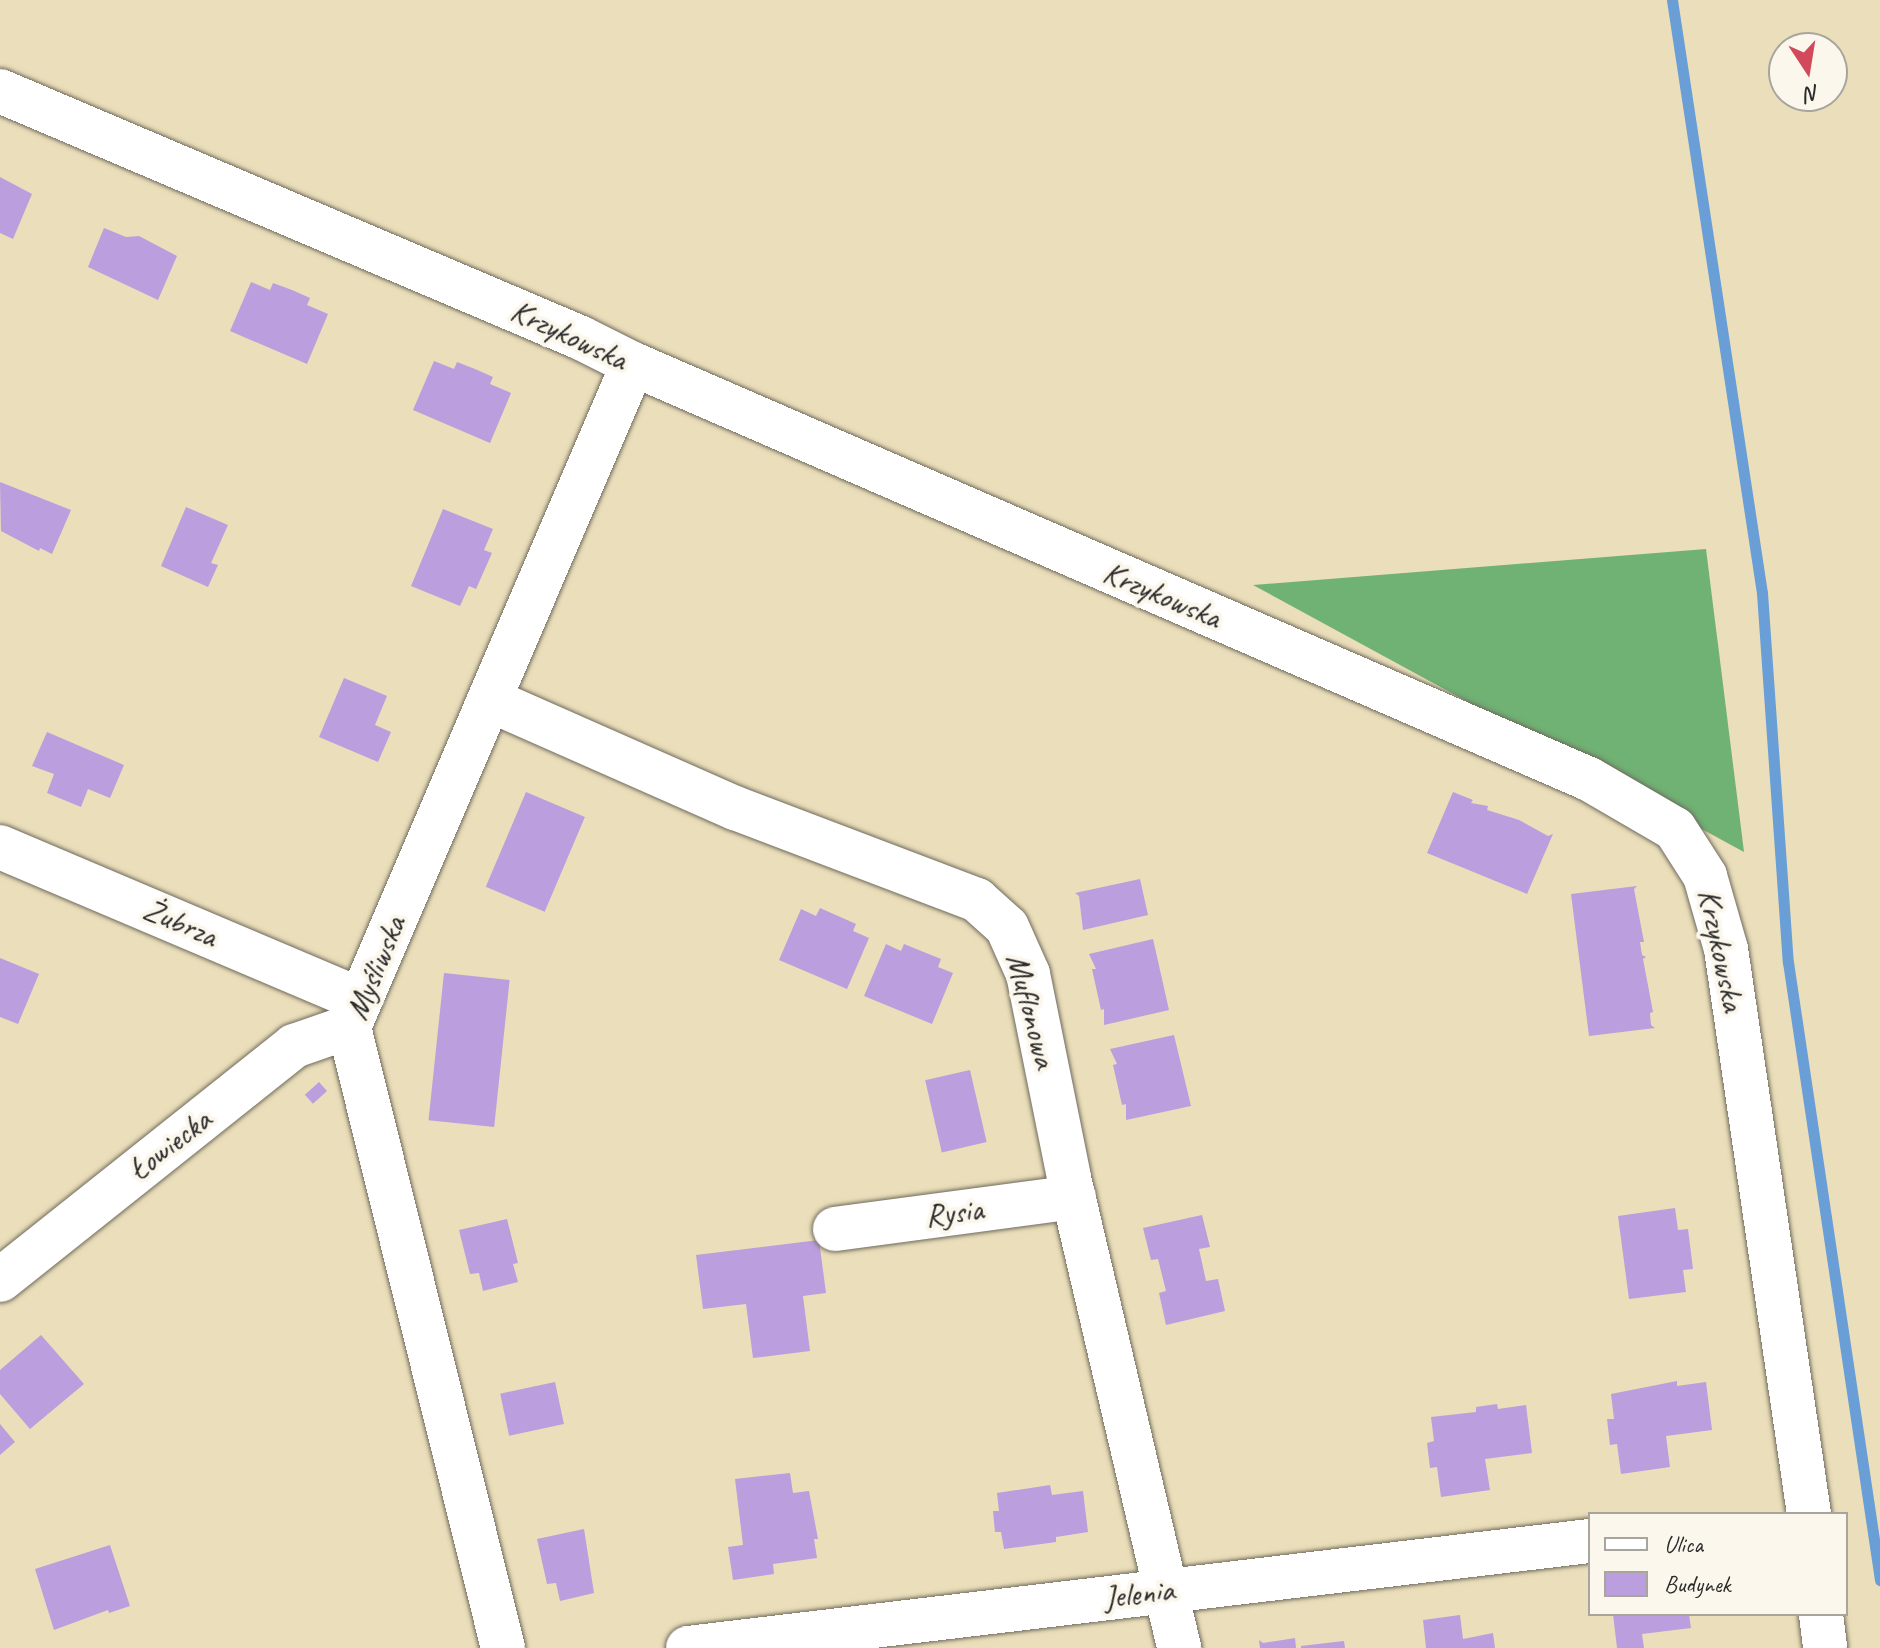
<!DOCTYPE html>
<meta charset="utf-8">
<style>
body{margin:0}
#map{position:relative;width:1880px;height:1648px;overflow:hidden;background:#ebdeba;font-family:Caveat,sans-serif}
div>[style]{position:absolute}
.forest>*{inset:0;background:#70b174}
.stream>*{height:11px;margin:-5.5px;padding:0 5.5px;transform-origin:5.5px;border-radius:5.5px;background:#699ed6}
.building>*{inset:0;background:#ba9edd;transform-origin:0 0}
.roads{filter:drop-shadow(0 0 2px #6e6a5d) drop-shadow(0 0 2px #6e6a5d)}
.minor>*{height:44px;margin:-22px;padding:0 22px;transform-origin:22px;border-radius:22px;background:#fff}
span{translate:-50% -50%;white-space:nowrap;text-align:center;line-height:1.15;-webkit-text-stroke:8px #fbf7ec;paint-order:stroke}
.street-label{font-size:32px;color:#2b2b2b}
.legend{position:absolute;left:1588px;top:1512px;width:260px;height:104px;box-sizing:border-box;background:#fbf7ec;border:2px solid #a8a59f;margin:0;padding:10px 14px;list-style:none;font-size:24px;color:#2b2b2b}
.legend li{display:flex;align-items:center;gap:16px;height:40px}
.legend b{width:40px;border:2px solid #a8a59f}
.north{position:absolute;left:1768px;top:32px;width:80px;height:80px;box-sizing:border-box;background:#fbf7ec;border:2px solid #a8a59f;border-radius:50%;rotate:168deg;font-size:22px;font-weight:700;line-height:32px;text-align:center;color:#2b2b2b}
.north::after{content:'';display:block;margin:auto;width:28px;height:36px;background:#d1495b;clip-path:polygon(50% 0,100% 100%,50% 72%,0 100%)}
</style>
<div id="map">
<div class="forest">
<i style="clip-path:polygon(1706px 549px,1744px 852px,1253px 585px)"></i>
</div>
<div class="stream">
<i style="left:1672px;top:0;width:600px;rotate:81.37deg"></i>
<i style="left:1762px;top:593px;width:370px;rotate:86deg"></i>
<i style="left:1788px;top:962px;width:625px;rotate:81.53deg"></i>
</div>
<div class="building">
<i style="clip-path:polygon(0 177px,32px 194px,13px 239px,0 233px)"></i>
<i style="clip-path:polygon(104px 228px,126px 237px,139px 236px,177px 256px,158px 300px,88px 267px)"></i>
<i style="clip-path:polygon(251px 282px,270px 290px,273px 283px,292px 290px,310px 298px,307px 305px,328px 314px,307px 364px,230px 331px)"></i>
<i style="clip-path:polygon(434px 361px,454px 369px,457px 362px,475px 369px,493px 377px,490px 384px,511px 393px,490px 443px,413px 410px)"></i>
<i style="clip-path:polygon(0 482px,71px 510px,52px 554px,40px 548px,39px 551px,1px 531px)"></i>
<i style="clip-path:polygon(186px 507px,228px 525px,211px 563px,218px 565px,208px 587px,161px 566px)"></i>
<i style="clip-path:polygon(443px 509px,493px 529px,484px 550px,492px 553px,476px 589px,469px 586px,460px 606px,411px 586px)"></i>
<i style="clip-path:polygon(344px 678px,387px 696px,375px 725px,391px 732px,378px 762px,319px 737px)"></i>
<i style="clip-path:polygon(47px 732px,124px 765px,110px 798px,88px 789px,81px 807px,47px 793px,54px 774px,32px 766px)"></i>
<i style="left:526px;top:792px;width:64px;height:103px;rotate:23deg"></i>
<i style="clip-path:polygon(1453px 792px,1473px 800px,1471px 803px,1488px 806px,1487px 810px,1519px 820px,1548px 836px,1553px 834px,1527px 894px,1427px 853px)"></i>
<i style="clip-path:polygon(1140px 879px,1148px 915px,1083px 930px,1079px 896px,1075px 893px)"></i>
<i style="clip-path:polygon(1637px 886px,1634px 889px,1644px 942px,1640px 942px,1642px 955px,1646px 957px,1643px 959px,1653px 1012px,1650px 1013px,1651px 1025px,1655px 1028px,1589px 1036px,1571px 894px)"></i>
<i style="clip-path:polygon(820px 908px,856px 924px,853px 931px,869px 938px,847px 989px,779px 960px,801px 909px,816px 916px)"></i>
<i style="clip-path:polygon(1153px 939px,1169px 1010px,1104px 1025px,1104px 1009px,1101px 1010px,1092px 969px,1096px 969px,1089px 954px)"></i>
<i style="clip-path:polygon(886px 944px,901px 951px,904px 944px,941px 959px,938px 967px,953px 973px,932px 1024px,864px 996px)"></i>
<i style="clip-path:polygon(0 958px,39px 974px,18px 1024px,0 1017px)"></i>
<i style="left:444px;top:973px;width:66px;height:148px;rotate:6deg"></i>
<i style="clip-path:polygon(1174px 1035px,1191px 1106px,1126px 1120px,1126px 1104px,1122px 1105px,1113px 1065px,1117px 1064px,1110px 1049px)"></i>
<i style="left:970px;top:1070px;width:74px;height:46px;rotate:77deg"></i>
<i style="left:319px;top:1082px;width:12px;height:19px;rotate:48deg"></i>
<i style="clip-path:polygon(1675px 1208px,1678px 1230px,1688px 1229px,1693px 1269px,1683px 1270px,1686px 1292px,1629px 1299px,1618px 1216px)"></i>
<i style="clip-path:polygon(1202px 1215px,1210px 1247px,1199px 1249px,1206px 1281px,1218px 1279px,1225px 1311px,1166px 1325px,1159px 1293px,1166px 1291px,1158px 1259px,1151px 1260px,1143px 1228px)"></i>
<i style="clip-path:polygon(507px 1219px,518px 1263px,513px 1264px,518px 1282px,483px 1291px,479px 1273px,470px 1274px,459px 1230px)"></i>
<i style="clip-path:polygon(819px 1240px,826px 1293px,803px 1296px,810px 1351px,753px 1358px,746px 1304px,703px 1309px,696px 1255px)"></i>
<i style="clip-path:polygon(41px 1335px,84px 1384px,30px 1429px,0 1394px,0 1370px)"></i>
<i style="clip-path:polygon(1677px 1381px,1677px 1386px,1706px 1382px,1712px 1430px,1666px 1436px,1670px 1467px,1621px 1474px,1617px 1444px,1610px 1445px,1607px 1419px,1614px 1419px,1611px 1394px)"></i>
<i style="left:555px;top:1382px;width:43px;height:56px;rotate:78deg"></i>
<i style="clip-path:polygon(1497px 1404px,1498px 1409px,1526px 1405px,1532px 1453px,1485px 1459px,1490px 1490px,1441px 1497px,1437px 1467px,1430px 1468px,1427px 1443px,1434px 1441px,1431px 1417px,1476px 1412px,1476px 1407px)"></i>
<i style="clip-path:polygon(0 1424px,15px 1442px,0 1455px)"></i>
<i style="clip-path:polygon(790px 1473px,793px 1493px,809px 1491px,818px 1539px,814px 1539px,817px 1558px,773px 1564px,774px 1574px,733px 1580px,728px 1547px,743px 1545px,735px 1479px)"></i>
<i style="clip-path:polygon(1050px 1485px,1052px 1495px,1083px 1491px,1088px 1532px,1056px 1537px,1056px 1542px,1004px 1549px,1001px 1532px,995px 1532px,993px 1511px,999px 1511px,997px 1493px)"></i>
<i style="clip-path:polygon(584px 1529px,594px 1593px,560px 1601px,556px 1583px,547px 1584px,537px 1539px)"></i>
<i style="clip-path:polygon(110px 1545px,130px 1606px,109px 1613px,108px 1610px,54px 1630px,35px 1569px)"></i>
<i style="clip-path:polygon(1613px 1614px,1689px 1614px,1691px 1628px,1642px 1634px,1644px 1648px,1617px 1648px)"></i>
<i style="clip-path:polygon(1460px 1615px,1463px 1639px,1493px 1633px,1495px 1648px,1426px 1648px,1423px 1620px)"></i>
<i style="clip-path:polygon(1295px 1638px,1296px 1648px,1260px 1648px,1259px 1640px,1263px 1643px)"></i>
<i style="clip-path:polygon(1344px 1641px,1345px 1648px,1301px 1648px,1301px 1646px)"></i>
</div>
<div class="roads">
<div class="minor">
<i style="left:0;top:91px;width:631px;rotate:23.03deg"></i>
<i style="left:581px;top:338px;width:58px;rotate:26.6deg"></i>
<i style="left:633px;top:364px;width:1042px;rotate:23.47deg"></i>
<i style="left:1589px;top:779px;width:99px;rotate:30.2deg"></i>
<i style="left:1675px;top:829px;width:56px;rotate:57.4deg"></i>
<i style="left:1705px;top:876px;width:76px;rotate:74deg"></i>
<i style="left:1726px;top:949px;width:571px;rotate:81.64deg"></i>
<i style="left:490px;top:700px;width:268px;rotate:23.8deg"></i>
<i style="left:735px;top:808px;width:259px;rotate:20.8deg"></i>
<i style="left:977px;top:900px;width:40px;rotate:42deg"></i>
<i style="left:1007px;top:927px;width:51px;rotate:65.9deg"></i>
<i style="left:1028px;top:974px;width:208px;rotate:78.6deg"></i>
<i style="left:1069px;top:1178px;width:483px;rotate:76.8deg"></i>
<i style="left:0;top:847px;width:391px;rotate:23deg"></i>
<i style="left:835px;top:1229px;width:241px;rotate:-7.6deg"></i>
<i style="left:0;top:1280px;width:376px;rotate:-38.5deg"></i>
<i style="left:294px;top:1046px;width:58px;rotate:-19.1deg"></i>
<i style="left:1821px;top:1614px;width:34px;rotate:83deg"></i>
<i style="left:503px;top:1648px;width:640px;rotate:-103.93deg"></i>
<i style="left:349px;top:1027px;width:721px;rotate:-66.81deg"></i>
<i style="left:688px;top:1648px;width:908px;rotate:-6.77deg"></i>
</div>
</div>
<div class="street-label">
<span style="left:569px;top:335px;rotate:25deg">Krzykowska</span>
<span style="left:1162px;top:595px;rotate:23deg">Krzykowska</span>
<span style="left:180px;top:923px;rotate:23deg">Żubrza</span>
<span style="left:1721px;top:950px;rotate:78deg">Krzykowska</span>
<span style="left:376px;top:968px;rotate:-68deg">Myśliwska</span>
<span style="left:1031px;top:1011px;rotate:75deg">Muflonowa</span>
<span style="left:170px;top:1145px;rotate:-38deg">Łowiecka</span>
<span style="left:954px;top:1213px;rotate:-8deg">Rysia</span>
<span style="left:1139px;top:1594px;rotate:-7deg">Jelenia</span>
</div>
<ul class="legend">
<li><b style="height:10px;background:#fff"></b>Ulica</li>
<li><b style="height:22px;background:#ba9edd"></b>Budynek</li>
</ul>
<div class="north">N</div>
</div>
